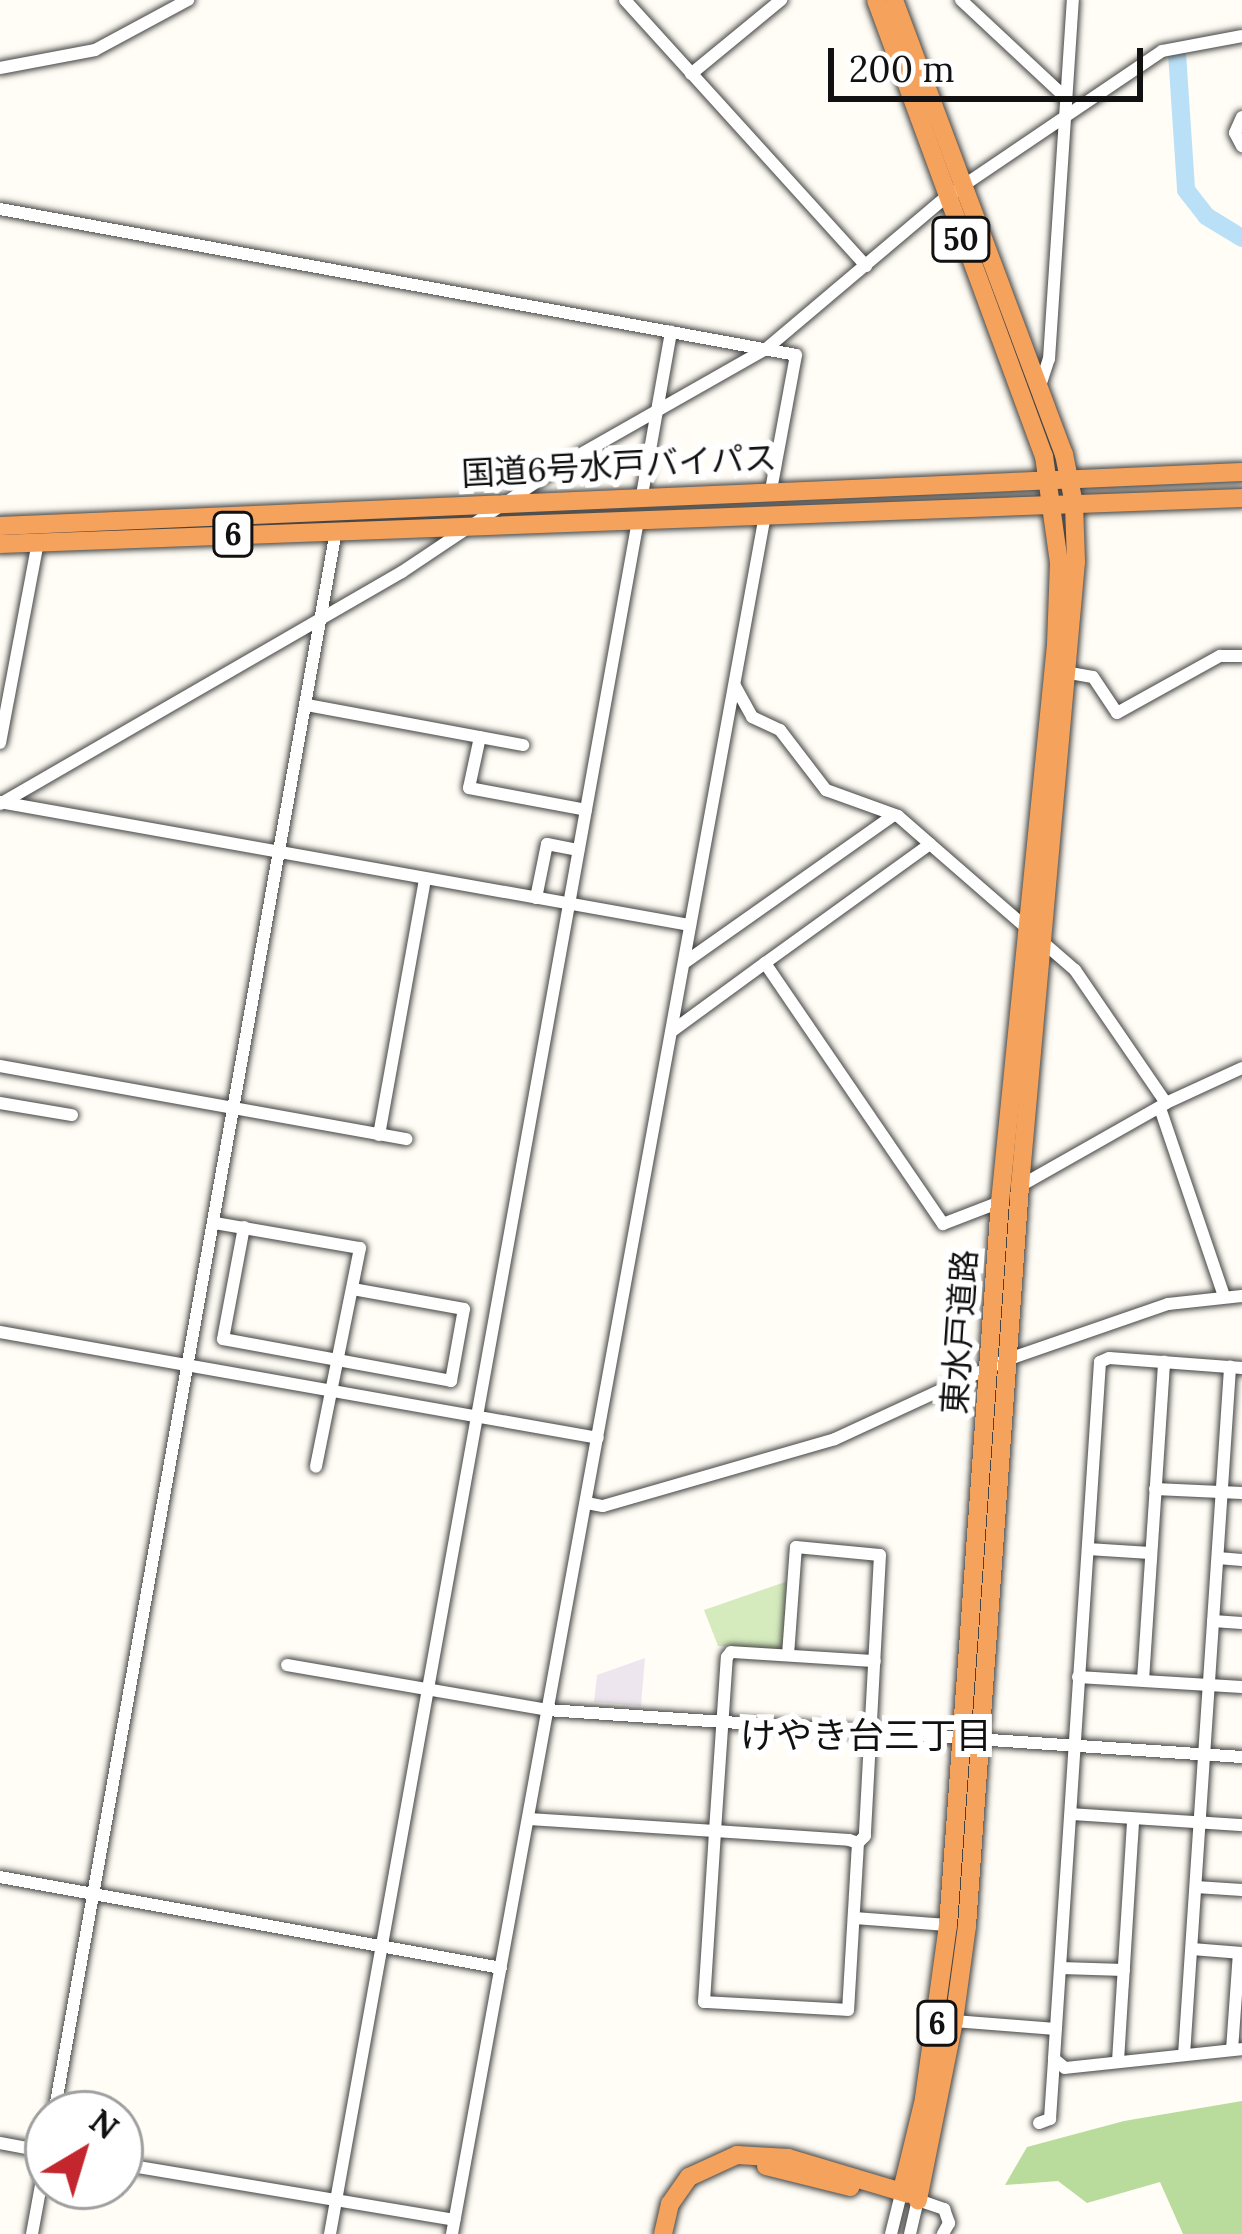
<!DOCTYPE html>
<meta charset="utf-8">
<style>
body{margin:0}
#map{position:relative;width:1242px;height:2234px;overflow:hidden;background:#fffdf5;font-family:Lora,"Noto Sans JP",serif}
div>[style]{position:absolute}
.industrial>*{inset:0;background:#eee6ef}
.green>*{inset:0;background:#d5ebbd}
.forest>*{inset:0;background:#b9dc9c}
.river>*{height:18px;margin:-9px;padding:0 9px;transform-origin:9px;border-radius:9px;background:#b9e0f7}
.roads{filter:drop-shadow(0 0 3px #444) drop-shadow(0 0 3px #444)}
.minor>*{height:12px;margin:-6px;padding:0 6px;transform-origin:6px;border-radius:6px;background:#fff}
.highway>*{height:18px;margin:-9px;padding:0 9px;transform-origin:9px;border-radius:9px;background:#f5a25d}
span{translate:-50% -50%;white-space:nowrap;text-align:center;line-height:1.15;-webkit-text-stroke:12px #fff;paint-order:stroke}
.shield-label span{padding:3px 9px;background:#fff;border:3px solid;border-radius:9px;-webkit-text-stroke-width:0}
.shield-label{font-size:30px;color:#111;font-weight:700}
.street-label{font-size:33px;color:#111}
.neighbourhood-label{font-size:36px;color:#111}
.north{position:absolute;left:24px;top:2090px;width:120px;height:120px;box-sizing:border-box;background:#fff;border:3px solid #a0a0a0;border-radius:50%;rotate:38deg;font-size:33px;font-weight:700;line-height:48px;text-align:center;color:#111}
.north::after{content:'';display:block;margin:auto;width:42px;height:54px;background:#c4262e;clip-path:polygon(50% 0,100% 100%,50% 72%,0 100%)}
.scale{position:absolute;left:828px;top:48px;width:315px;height:54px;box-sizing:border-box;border:6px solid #111;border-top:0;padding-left:15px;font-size:36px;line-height:42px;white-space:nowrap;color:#111;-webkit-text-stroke:9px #fff;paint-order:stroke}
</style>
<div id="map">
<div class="industrial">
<i style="clip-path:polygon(645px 1658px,641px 1706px,594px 1702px,597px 1675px)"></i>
</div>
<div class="green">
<i style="clip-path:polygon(788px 1581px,783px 1644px,778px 1649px,718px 1646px,704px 1610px)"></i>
</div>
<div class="forest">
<i style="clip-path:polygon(1242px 2101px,1242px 2234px,1183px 2234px,1160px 2182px,1087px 2203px,1058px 2181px,1005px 2185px,1027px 2147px,1124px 2121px)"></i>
</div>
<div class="river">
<i style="left:1177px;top:53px;width:137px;rotate:86.2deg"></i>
<i style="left:1186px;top:190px;width:33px;rotate:52deg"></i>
<i style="left:1206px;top:216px;width:42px;rotate:31.4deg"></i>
</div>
<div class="roads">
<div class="minor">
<i style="left:625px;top:0;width:359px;rotate:47.8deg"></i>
<i style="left:961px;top:0;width:144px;rotate:43deg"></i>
<i style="left:0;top:68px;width:97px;rotate:-10.7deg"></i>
<i style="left:95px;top:50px;width:106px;rotate:-28.3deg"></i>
<i style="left:691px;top:74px;width:117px;rotate:-39.4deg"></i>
<i style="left:1242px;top:117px;width:17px;rotate:114deg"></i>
<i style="left:1235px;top:133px;width:15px;rotate:62deg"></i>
<i style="left:0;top:209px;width:809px;rotate:10.39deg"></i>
<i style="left:796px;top:355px;width:137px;rotate:100.5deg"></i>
<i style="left:1040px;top:386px;width:28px;rotate:-72deg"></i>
<i style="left:1049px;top:359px;width:360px;rotate:-86.2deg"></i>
<i style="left:642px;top:495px;width:166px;rotate:-79.9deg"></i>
<i style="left:1070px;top:673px;width:23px;rotate:10deg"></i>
<i style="left:1093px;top:677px;width:43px;rotate:56.3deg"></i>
<i style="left:1117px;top:713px;width:118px;rotate:-29deg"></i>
<i style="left:1220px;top:656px;width:22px"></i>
<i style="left:735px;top:686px;width:35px;rotate:61deg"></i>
<i style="left:752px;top:717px;width:31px;rotate:25deg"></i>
<i style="left:780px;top:730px;width:76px;rotate:52.5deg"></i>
<i style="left:826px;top:790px;width:77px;rotate:19.9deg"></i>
<i style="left:898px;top:816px;width:43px;rotate:41.2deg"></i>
<i style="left:307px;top:705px;width:220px;rotate:10.5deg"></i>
<i style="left:480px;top:737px;width:52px;rotate:102.2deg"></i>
<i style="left:469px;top:788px;width:119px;rotate:10.6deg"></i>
<i style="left:0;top:743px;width:205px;rotate:-79.3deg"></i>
<i style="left:0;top:802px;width:701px;rotate:10.11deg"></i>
<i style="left:0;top:804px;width:464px;rotate:-30deg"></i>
<i style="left:402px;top:572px;width:196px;rotate:-33.8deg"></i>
<i style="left:565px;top:463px;width:231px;rotate:-29.6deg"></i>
<i style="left:766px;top:349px;width:234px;rotate:-40.2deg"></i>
<i style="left:945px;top:198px;width:262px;rotate:-34.1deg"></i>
<i style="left:1162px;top:51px;width:81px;rotate:-10.6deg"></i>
<i style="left:536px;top:898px;width:55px;rotate:-78.5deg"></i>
<i style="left:547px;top:844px;width:32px;rotate:11deg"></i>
<i style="left:684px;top:963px;width:257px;rotate:-35.2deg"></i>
<i style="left:765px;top:963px;width:203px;rotate:-35.8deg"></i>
<i style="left:930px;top:844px;width:192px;rotate:41deg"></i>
<i style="left:1075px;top:970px;width:161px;rotate:55.6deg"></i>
<i style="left:1166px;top:1103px;width:84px;rotate:-24.7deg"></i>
<i style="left:672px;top:1031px;width:115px;rotate:-36.2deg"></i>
<i style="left:765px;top:963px;width:316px;rotate:55.7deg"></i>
<i style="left:943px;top:1224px;width:61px;rotate:-21.1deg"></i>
<i style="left:0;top:1066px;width:413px;rotate:10.2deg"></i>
<i style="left:0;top:1103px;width:73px;rotate:9.5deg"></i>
<i style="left:1161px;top:1111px;width:195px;rotate:71.2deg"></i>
<i style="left:379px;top:1135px;width:259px;rotate:-79.8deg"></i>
<i style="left:1020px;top:1186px;width:167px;rotate:-29.5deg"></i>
<i style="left:215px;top:1223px;width:147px;rotate:9.8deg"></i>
<i style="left:360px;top:1248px;width:223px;rotate:101.4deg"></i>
<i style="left:244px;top:1227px;width:114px;rotate:100.6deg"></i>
<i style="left:223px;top:1339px;width:232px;rotate:10.4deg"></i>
<i style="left:451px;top:1381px;width:73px;rotate:-79.8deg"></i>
<i style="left:464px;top:1309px;width:113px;rotate:-169.8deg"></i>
<i style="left:0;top:1332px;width:607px;rotate:10.05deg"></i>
<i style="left:1242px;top:1368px;width:133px;rotate:-175.7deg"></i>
<i style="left:1109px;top:1358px;width:10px;rotate:156deg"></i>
<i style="left:1100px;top:1362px;width:699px;rotate:93.78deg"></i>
<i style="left:1054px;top:2059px;width:14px;rotate:39deg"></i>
<i style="left:1065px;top:2068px;width:178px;rotate:-6.1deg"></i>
<i style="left:1155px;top:1489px;width:87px;rotate:2.6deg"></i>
<i style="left:587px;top:1503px;width:16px;rotate:11deg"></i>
<i style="left:603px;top:1506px;width:241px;rotate:-16.1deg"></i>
<i style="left:835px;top:1439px;width:188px;rotate:-24.8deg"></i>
<i style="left:1006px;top:1360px;width:171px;rotate:-19.1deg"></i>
<i style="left:1168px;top:1304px;width:74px;rotate:-6.2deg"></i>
<i style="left:1088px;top:1549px;width:62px;rotate:3.7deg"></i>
<i style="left:1218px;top:1558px;width:24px;rotate:5deg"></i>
<i style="left:1213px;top:1621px;width:29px;rotate:4deg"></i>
<i style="left:788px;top:1655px;width:108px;rotate:-85.8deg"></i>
<i style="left:796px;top:1547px;width:84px;rotate:5.4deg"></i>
<i style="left:880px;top:1555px;width:281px;rotate:93.1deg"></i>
<i style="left:865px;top:1836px;width:10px;rotate:135deg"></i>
<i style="left:287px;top:1665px;width:264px;rotate:9.8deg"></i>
<i style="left:547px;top:1710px;width:697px;rotate:3.87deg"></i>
<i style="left:1078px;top:1677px;width:164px;rotate:3.5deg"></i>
<i style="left:1143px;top:1680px;width:319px;rotate:-86.2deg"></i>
<i style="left:1071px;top:1814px;width:171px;rotate:3.7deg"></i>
<i style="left:529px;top:1819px;width:186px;rotate:3.7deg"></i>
<i style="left:715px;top:1831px;width:134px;rotate:3.8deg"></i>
<i style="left:849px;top:1840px;width:9px;rotate:18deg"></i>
<i style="left:858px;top:1843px;width:167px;rotate:93.4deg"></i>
<i style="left:848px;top:2010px;width:144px;rotate:-176.8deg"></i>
<i style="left:704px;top:2002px;width:171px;rotate:-86.3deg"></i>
<i style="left:715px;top:1831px;width:174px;rotate:-86.1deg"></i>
<i style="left:727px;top:1657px;width:6px;rotate:-51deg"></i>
<i style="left:731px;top:1652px;width:144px;rotate:3.6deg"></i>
<i style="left:0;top:1877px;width:509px;rotate:10.29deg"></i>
<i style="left:1196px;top:1887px;width:46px;rotate:3.7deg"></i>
<i style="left:854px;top:1918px;width:94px;rotate:4.3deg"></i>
<i style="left:1192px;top:1949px;width:50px;rotate:4.6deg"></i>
<i style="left:1061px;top:1968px;width:63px;rotate:1.8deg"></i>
<i style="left:954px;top:2021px;width:102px;rotate:4.5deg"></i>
<i style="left:1232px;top:2050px;width:97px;rotate:-85.9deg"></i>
<i style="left:1184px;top:2055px;width:690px;rotate:-86.17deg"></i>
<i style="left:1118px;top:2061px;width:241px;rotate:-86.4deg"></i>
<i style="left:54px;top:2114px;width:1608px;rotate:-79.9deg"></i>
<i style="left:1039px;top:2123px;width:12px;rotate:-20deg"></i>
<i style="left:1050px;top:2119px;width:59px;rotate:-86.1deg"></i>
<i style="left:0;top:2143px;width:49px;rotate:10.6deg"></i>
<i style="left:120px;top:2164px;width:339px;rotate:9.5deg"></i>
<i style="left:32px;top:2234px;width:88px;rotate:-79.6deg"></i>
<i style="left:330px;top:2234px;width:1741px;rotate:-79.81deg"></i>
<i style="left:452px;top:2234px;width:1747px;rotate:-79.68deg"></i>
<i style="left:891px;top:2234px;width:45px;rotate:-76deg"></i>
<i style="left:910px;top:2234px;width:35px;rotate:-77deg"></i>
<i style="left:918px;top:2200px;width:28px;rotate:19deg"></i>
<i style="left:944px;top:2209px;width:15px;rotate:70deg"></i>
<i style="left:949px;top:2223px;width:13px;rotate:119deg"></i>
</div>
<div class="highway">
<i style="left:876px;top:0;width:486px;rotate:69.8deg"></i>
<i style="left:1044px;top:456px;width:108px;rotate:82deg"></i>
<i style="left:1059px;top:563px;width:82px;rotate:92.1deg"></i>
<i style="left:1056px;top:645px;width:560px;rotate:95.74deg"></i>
<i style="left:1000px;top:1202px;width:725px;rotate:94.11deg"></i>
<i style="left:948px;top:1925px;width:176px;rotate:97.9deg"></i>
<i style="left:924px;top:2099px;width:94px;rotate:103.6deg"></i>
<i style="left:894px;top:0;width:485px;rotate:69.5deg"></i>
<i style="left:1064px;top:454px;width:51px;rotate:78.7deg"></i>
<i style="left:1074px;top:504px;width:58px;rotate:88deg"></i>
<i style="left:1076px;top:562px;width:627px;rotate:95.13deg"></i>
<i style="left:1020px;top:1186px;width:742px;rotate:94.1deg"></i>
<i style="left:967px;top:1926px;width:96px;rotate:97.8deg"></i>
<i style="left:954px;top:2021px;width:183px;rotate:101.4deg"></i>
<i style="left:0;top:526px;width:1243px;rotate:-2.49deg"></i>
<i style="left:0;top:544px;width:1243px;rotate:-2.12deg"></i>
<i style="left:766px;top:2166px;width:87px;rotate:14deg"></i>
<i style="left:663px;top:2234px;width:31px;rotate:-77deg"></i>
<i style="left:670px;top:2204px;width:33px;rotate:-55deg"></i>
<i style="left:689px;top:2177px;width:53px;rotate:-24.6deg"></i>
<i style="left:737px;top:2155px;width:51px;rotate:3.4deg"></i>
<i style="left:788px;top:2158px;width:126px;rotate:16.6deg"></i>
</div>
</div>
<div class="shield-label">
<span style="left:961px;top:239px">50</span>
<span style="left:233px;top:534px">6</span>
<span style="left:937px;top:2023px">6</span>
</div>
<div class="street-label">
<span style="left:619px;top:466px;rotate:-3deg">国道6号水戸バイパス</span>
<span style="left:960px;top:1332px;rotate:-86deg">東水戸道路</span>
</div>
<div class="neighbourhood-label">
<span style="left:866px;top:1736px">けやき台三丁目</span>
</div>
<div class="north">N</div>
<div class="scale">200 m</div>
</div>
